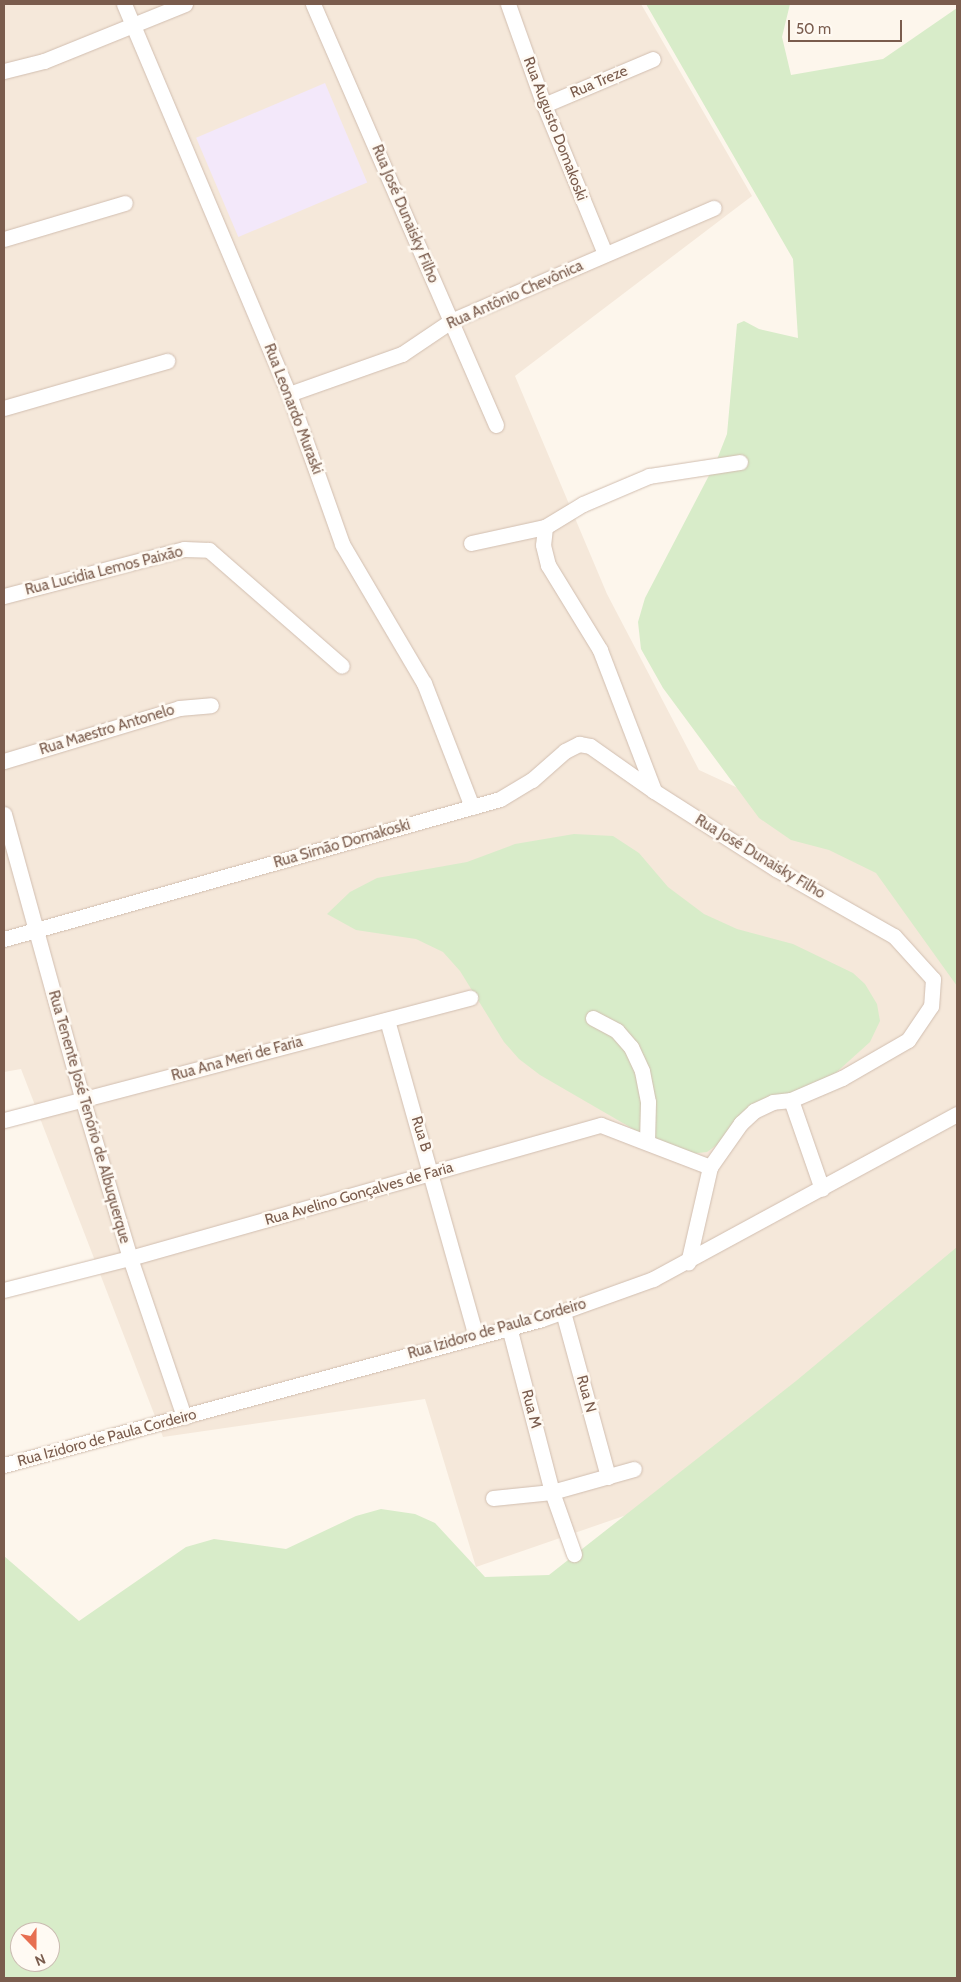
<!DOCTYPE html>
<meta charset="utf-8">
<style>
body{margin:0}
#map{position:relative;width:961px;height:1982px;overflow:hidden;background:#fdf6ec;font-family:Cabin,sans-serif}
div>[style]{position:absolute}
.residential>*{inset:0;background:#f5e8da}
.education>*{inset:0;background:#f3e8fa;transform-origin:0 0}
.green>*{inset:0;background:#d8ecc9}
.roads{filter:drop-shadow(0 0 1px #d1beb0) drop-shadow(0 0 1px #d1beb0)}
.minor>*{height:15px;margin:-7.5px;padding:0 7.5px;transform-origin:7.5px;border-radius:7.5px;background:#fff}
span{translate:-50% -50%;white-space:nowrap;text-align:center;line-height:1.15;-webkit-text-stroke:5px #fffaf3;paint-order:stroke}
.street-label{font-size:15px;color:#7a5c4d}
.frame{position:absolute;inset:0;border:5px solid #7a5c4d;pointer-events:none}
.north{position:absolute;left:10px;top:1922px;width:50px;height:50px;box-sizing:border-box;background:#fffaf3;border:1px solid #cabbb1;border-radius:50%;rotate:158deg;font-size:14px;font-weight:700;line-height:20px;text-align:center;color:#7a5c4d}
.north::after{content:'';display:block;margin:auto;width:18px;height:22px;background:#e76f51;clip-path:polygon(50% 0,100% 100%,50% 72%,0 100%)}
.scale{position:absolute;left:788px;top:20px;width:114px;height:22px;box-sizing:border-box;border:2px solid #7a5c4d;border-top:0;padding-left:6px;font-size:15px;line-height:18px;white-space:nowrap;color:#7a5c4d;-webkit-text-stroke:4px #fffaf3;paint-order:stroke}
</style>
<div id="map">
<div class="residential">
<i style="clip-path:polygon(4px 4px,641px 4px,752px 196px,515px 376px,607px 594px,699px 770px,946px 884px,957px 943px,957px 1299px,699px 1490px,476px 1567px,425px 1399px,163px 1437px,21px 1069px,4px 1072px)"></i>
</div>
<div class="education">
<i style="left:325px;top:83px;width:108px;height:140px;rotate:67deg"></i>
</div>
<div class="green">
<i style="clip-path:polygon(646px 4px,790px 4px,782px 37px,791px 75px,883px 59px,957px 8px,957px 986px,876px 873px,829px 850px,791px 840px,759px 818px,663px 688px,641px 649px,638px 622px,645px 598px,716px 462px,727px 434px,737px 324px,744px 321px,759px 329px,798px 338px,793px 259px)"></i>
<i style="clip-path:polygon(574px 834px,613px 836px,639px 853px,668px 887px,704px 914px,737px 929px,793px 944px,853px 973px,865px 984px,877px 1004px,880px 1021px,870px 1042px,819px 1088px,751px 1120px,707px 1152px,689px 1154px,647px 1137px,540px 1075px,519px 1059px,504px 1042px,460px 971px,443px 952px,416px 939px,356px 930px,327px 914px,350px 892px,377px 878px,467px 862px,515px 844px)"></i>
<i style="clip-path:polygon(evenodd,957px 1247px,957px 1978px,4px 1978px,4px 1556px,79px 1621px,186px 1547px,214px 1539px,286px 1549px,356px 1516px,381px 1509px,415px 1514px,435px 1523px,485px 1577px,549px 1575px,796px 1381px,957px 1247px,20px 1932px,50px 1932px,50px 1962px,20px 1962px,20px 1932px)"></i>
</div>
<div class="roads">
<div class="minor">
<i style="left:124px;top:4px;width:423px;rotate:67.1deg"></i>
<i style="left:289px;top:394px;width:159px;rotate:70.5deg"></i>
<i style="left:342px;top:544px;width:161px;rotate:59.5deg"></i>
<i style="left:424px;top:683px;width:133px;rotate:68.8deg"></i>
<i style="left:313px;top:4px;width:459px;rotate:66.5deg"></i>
<i style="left:508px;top:4px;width:107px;rotate:70.4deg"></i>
<i style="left:544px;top:105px;width:161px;rotate:67.7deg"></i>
<i style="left:4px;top:71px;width:41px;rotate:-14deg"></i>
<i style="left:44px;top:61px;width:152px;rotate:-22deg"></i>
<i style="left:544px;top:105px;width:118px;rotate:-22.9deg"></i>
<i style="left:4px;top:239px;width:126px;rotate:-16.6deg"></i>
<i style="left:289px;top:394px;width:120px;rotate:-19.5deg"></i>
<i style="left:402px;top:354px;width:59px;rotate:-34deg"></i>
<i style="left:451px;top:321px;width:286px;rotate:-23.3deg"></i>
<i style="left:4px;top:408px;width:170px;rotate:-16.1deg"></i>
<i style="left:545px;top:527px;width:18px;rotate:96deg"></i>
<i style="left:543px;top:545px;width:21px;rotate:76deg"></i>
<i style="left:548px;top:565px;width:100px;rotate:58.5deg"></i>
<i style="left:600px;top:650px;width:151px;rotate:69deg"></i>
<i style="left:654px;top:791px;width:145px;rotate:32.6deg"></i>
<i style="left:776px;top:869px;width:136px;rotate:29.6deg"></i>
<i style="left:894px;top:936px;width:58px;rotate:47.8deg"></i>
<i style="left:933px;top:979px;width:27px;rotate:94deg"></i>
<i style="left:931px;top:1006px;width:41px;rotate:124.1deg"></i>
<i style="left:908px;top:1040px;width:76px;rotate:150.1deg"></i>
<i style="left:842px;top:1078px;width:56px;rotate:156.7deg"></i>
<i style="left:791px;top:1100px;width:18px;rotate:174deg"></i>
<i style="left:773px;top:1102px;width:21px;rotate:155deg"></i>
<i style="left:754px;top:1111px;width:18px;rotate:137deg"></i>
<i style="left:741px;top:1123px;width:54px;rotate:125.2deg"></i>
<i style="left:710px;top:1167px;width:98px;rotate:102.9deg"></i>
<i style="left:471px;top:543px;width:76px;rotate:-12.2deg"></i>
<i style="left:545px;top:527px;width:44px;rotate:-31.2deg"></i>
<i style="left:583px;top:504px;width:72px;rotate:-23deg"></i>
<i style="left:649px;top:476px;width:92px;rotate:-8.7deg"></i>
<i style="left:4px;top:596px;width:186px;rotate:-14.6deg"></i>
<i style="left:184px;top:549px;width:25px;rotate:2deg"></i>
<i style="left:209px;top:550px;width:176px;rotate:41.1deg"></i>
<i style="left:4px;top:761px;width:183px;rotate:-16.8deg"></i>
<i style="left:179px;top:708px;width:32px;rotate:-5deg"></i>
<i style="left:4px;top:814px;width:295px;rotate:74.6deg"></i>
<i style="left:82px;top:1098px;width:167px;rotate:73.3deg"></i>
<i style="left:130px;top:1258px;width:168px;rotate:71.2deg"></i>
<i style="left:4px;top:939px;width:515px;rotate:-15.76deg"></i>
<i style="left:500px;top:799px;width:37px;rotate:-31deg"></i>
<i style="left:532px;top:780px;width:44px;rotate:-41.3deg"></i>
<i style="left:565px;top:751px;width:16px;rotate:-27deg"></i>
<i style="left:579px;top:744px;width:11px;rotate:10deg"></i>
<i style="left:590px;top:746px;width:78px;rotate:35.1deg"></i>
<i style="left:593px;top:1018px;width:27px;rotate:28deg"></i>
<i style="left:617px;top:1031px;width:21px;rotate:49deg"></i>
<i style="left:631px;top:1047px;width:26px;rotate:65deg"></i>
<i style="left:642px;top:1071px;width:32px;rotate:79deg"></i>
<i style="left:648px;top:1102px;width:40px;rotate:91.4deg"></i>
<i style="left:387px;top:1020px;width:329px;rotate:74.3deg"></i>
<i style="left:791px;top:1100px;width:94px;rotate:70.8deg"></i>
<i style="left:4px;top:1120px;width:482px;rotate:-14.7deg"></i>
<i style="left:4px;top:1290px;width:130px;rotate:-14.3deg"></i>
<i style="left:130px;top:1258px;width:489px;rotate:-15.8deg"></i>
<i style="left:601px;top:1125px;width:117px;rotate:21.1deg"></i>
<i style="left:563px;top:1312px;width:171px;rotate:74.7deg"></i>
<i style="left:509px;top:1327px;width:171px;rotate:75.4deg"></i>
<i style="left:552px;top:1492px;width:66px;rotate:70.5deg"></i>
<i style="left:4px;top:1465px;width:557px;rotate:-15.18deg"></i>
<i style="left:542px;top:1319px;width:118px;rotate:-19.8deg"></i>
<i style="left:653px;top:1279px;width:346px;rotate:-28.5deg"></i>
<i style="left:493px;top:1498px;width:59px;rotate:-5.8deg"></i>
<i style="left:552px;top:1492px;width:85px;rotate:-15.7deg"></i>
</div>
</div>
<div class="street-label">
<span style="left:599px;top:82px;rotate:-23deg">Rua Treze</span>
<span style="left:555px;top:129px;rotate:69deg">Rua Augusto Domakoski</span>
<span style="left:405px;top:214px;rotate:67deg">Rua José Dunaisky Filho</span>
<span style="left:515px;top:295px;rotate:-24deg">Rua Antônio Chevônica</span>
<span style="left:293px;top:409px;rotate:69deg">Rua Leonardo Muraski</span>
<span style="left:104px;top:571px;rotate:-14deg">Rua Lucidia Lemos Paixão</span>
<span style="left:107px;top:730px;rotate:-17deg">Rua Maestro Antonelo</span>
<span style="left:342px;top:844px;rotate:-16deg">Rua Simão Domakoski</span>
<span style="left:760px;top:857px;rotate:31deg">Rua José Dunaisky Filho</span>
<span style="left:237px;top:1059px;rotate:-15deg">Rua Ana Meri de Faria</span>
<span style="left:89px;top:1117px;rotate:74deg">Rua Tenente José Tenório de Albuquerque</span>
<span style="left:421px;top:1134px;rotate:73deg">Rua B</span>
<span style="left:359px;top:1194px;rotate:-16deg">Rua Avelino Gonçalves de Faria</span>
<span style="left:497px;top:1329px;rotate:-16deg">Rua Izidoro de Paula Cordeiro</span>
<span style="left:586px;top:1394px;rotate:75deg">Rua N</span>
<span style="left:531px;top:1409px;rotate:75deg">Rua M</span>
<span style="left:107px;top:1438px;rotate:-15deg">Rua Izidoro de Paula Cordeiro</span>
</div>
<div class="frame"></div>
<div class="north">N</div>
<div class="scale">50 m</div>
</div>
